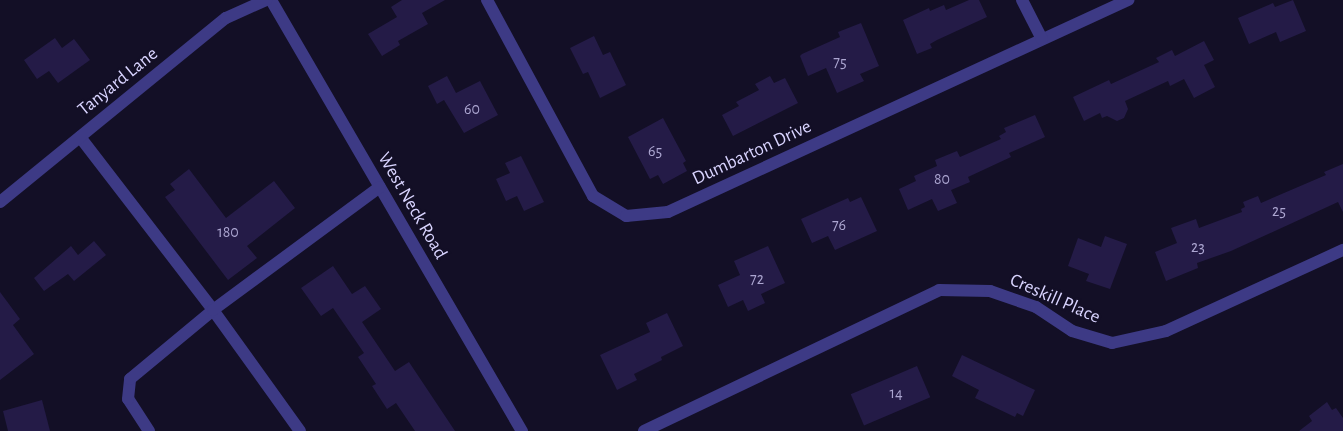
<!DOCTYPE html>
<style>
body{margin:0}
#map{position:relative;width:1343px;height:431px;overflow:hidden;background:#130f26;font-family:"Alegreya Sans",sans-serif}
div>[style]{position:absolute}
.building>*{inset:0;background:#241b47;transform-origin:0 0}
.minor>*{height:12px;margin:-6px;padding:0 6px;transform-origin:6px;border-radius:6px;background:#3d3a85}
span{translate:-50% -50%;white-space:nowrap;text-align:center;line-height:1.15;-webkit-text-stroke:4.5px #130f26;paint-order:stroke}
.number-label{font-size:16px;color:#aca6d1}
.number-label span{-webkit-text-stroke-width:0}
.street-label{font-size:19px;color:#d9d4ff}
</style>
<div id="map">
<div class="building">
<i style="clip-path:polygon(402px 0,445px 0,422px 13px,428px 24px,398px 41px,400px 45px,382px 56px,368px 34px,397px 17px,391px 7px)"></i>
<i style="clip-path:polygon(969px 0,979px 0,987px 17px,937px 40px,930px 44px,932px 48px,917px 54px,903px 20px,929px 8px,930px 11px,944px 5px,946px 10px)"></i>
<i style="clip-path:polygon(1293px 0,1306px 31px,1280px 42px,1276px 32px,1249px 44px,1238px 18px,1273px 3px,1275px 7px)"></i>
<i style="clip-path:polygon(861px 23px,879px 66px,860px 74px,864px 81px,837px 93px,826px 68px,808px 76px,800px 56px,802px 54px,840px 37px,838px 32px)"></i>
<i style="clip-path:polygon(594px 36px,603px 55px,610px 52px,626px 85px,600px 98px,588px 72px,583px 74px,570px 48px)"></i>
<i style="clip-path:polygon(55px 38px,62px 48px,74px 39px,90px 60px,58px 83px,49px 71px,37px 79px,24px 60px)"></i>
<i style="clip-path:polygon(1204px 41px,1214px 60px,1204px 65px,1215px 87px,1194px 98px,1184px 79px,1170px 86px,1168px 81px,1125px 101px,1128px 109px,1124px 118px,1117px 121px,1107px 116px,1102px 118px,1100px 113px,1084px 121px,1073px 97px,1109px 80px,1111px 84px,1159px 62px,1156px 58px,1172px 50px,1175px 56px)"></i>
<i style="clip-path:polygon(447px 76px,456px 93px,480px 81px,498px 115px,464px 133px,444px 100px,437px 104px,428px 86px)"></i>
<i style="clip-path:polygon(770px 76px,774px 83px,785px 78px,798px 103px,733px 136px,722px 115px,739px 106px,736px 102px,759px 90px,755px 84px)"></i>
<i style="clip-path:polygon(1035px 115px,1045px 137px,1009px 153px,1011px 157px,968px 177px,970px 182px,951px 190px,957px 203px,938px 211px,932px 199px,908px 210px,899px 189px,916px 181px,914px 176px,937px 166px,935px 160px,957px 151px,960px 157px,1001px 139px,999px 136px,1006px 132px,1004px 128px)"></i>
<i style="clip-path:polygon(663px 118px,686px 161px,683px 163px,687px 171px,663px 184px,658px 175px,650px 179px,628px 137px)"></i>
<i style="clip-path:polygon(521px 156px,544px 202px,524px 211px,517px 196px,506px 201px,496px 179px,510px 173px,505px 163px)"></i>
<i style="clip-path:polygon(1343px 164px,1343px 212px,1338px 202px,1231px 251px,1197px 263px,1198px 268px,1166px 281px,1155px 252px,1177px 243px,1171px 228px,1196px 219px,1199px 228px,1242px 212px,1241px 209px,1245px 207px,1243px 202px,1258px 196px,1261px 203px,1326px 175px,1324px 172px)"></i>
<i style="clip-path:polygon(189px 169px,226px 218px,274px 181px,295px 208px,247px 246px,257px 258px,228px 280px,165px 197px,175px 190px,170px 184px)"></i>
<i style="clip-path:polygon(861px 197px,877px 231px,835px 250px,828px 236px,812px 243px,801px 219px,848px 198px,850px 202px)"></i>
<i style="clip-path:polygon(1105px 236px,1127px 244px,1110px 289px,1086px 281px,1089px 274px,1068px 266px,1078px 238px,1101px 247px)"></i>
<i style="clip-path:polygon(94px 241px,106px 255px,74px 281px,68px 274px,44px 291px,34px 278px,71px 246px,78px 255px)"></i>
<i style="clip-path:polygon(768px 246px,785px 283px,761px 294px,765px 303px,748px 311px,743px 300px,728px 307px,718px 285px,740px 275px,734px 261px)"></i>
<i style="clip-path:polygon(333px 266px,352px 294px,365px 286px,381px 309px,362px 322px,395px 371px,409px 362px,455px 431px,415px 431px,396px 403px,387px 409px,372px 386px,376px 384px,358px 357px,364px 353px,333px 308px,321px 316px,301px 288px)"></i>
<i style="clip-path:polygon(0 292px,20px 319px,13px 325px,34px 354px,0 380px)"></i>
<i style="clip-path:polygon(667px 313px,683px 346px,661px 357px,662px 360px,634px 374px,637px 380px,617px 390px,600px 355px,650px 332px,646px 323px)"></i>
<i style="clip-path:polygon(962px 355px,1035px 390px,1023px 416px,1017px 413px,1015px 417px,975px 398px,979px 390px,952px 376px)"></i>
<i style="left:917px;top:366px;width:34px;height:72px;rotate:67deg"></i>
<i style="clip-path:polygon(42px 400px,50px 431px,8px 431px,3px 411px)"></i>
<i style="clip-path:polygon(1327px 402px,1332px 410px,1336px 408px,1343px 418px,1343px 431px,1299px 431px,1312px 421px,1309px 416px)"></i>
</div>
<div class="minor">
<i style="left:271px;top:0;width:499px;rotate:59.8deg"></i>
<i style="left:487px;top:0;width:223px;rotate:61.6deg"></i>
<i style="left:593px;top:196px;width:39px;rotate:31deg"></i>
<i style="left:626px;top:216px;width:42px;rotate:-5.4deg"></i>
<i style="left:668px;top:212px;width:507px;rotate:-24.74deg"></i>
<i style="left:1022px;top:0;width:44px;rotate:62.9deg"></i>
<i style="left:80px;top:137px;width:218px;rotate:52.4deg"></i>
<i style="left:213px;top:310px;width:149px;rotate:54.3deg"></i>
<i style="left:0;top:202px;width:291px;rotate:-39.2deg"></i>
<i style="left:226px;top:18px;width:44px;rotate:-24.2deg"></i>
<i style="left:149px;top:431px;width:38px;rotate:-123deg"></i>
<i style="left:128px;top:399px;width:20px;rotate:-84deg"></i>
<i style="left:130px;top:379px;width:108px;rotate:-39.7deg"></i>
<i style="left:213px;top:310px;width:207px;rotate:-36.4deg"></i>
<i style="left:644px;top:431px;width:327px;rotate:-25.5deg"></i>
<i style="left:939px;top:290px;width:51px;rotate:1.1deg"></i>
<i style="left:990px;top:291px;width:49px;rotate:19.2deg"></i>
<i style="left:1036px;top:307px;width:43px;rotate:33.7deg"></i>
<i style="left:1072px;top:331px;width:42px;rotate:16.7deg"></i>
<i style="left:1112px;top:343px;width:55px;rotate:-12.5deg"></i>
<i style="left:1166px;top:331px;width:195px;rotate:-24.6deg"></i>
</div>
<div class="number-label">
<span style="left:840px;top:62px">75</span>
<span style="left:472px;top:109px">60</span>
<span style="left:655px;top:151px">65</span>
<span style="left:942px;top:179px">80</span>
<span style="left:1279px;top:211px">25</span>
<span style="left:839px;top:225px">76</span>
<span style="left:228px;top:232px">180</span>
<span style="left:1198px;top:247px">23</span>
<span style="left:757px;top:279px">72</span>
<span style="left:896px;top:393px">14</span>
</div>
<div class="street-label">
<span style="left:118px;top:82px;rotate:-39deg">Tanyard Lane</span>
<span style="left:752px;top:153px;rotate:-25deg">Dumbarton Drive</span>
<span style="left:412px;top:206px;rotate:60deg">West Neck Road</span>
<span style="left:1055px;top:299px;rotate:24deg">Creskill Place</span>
</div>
</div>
